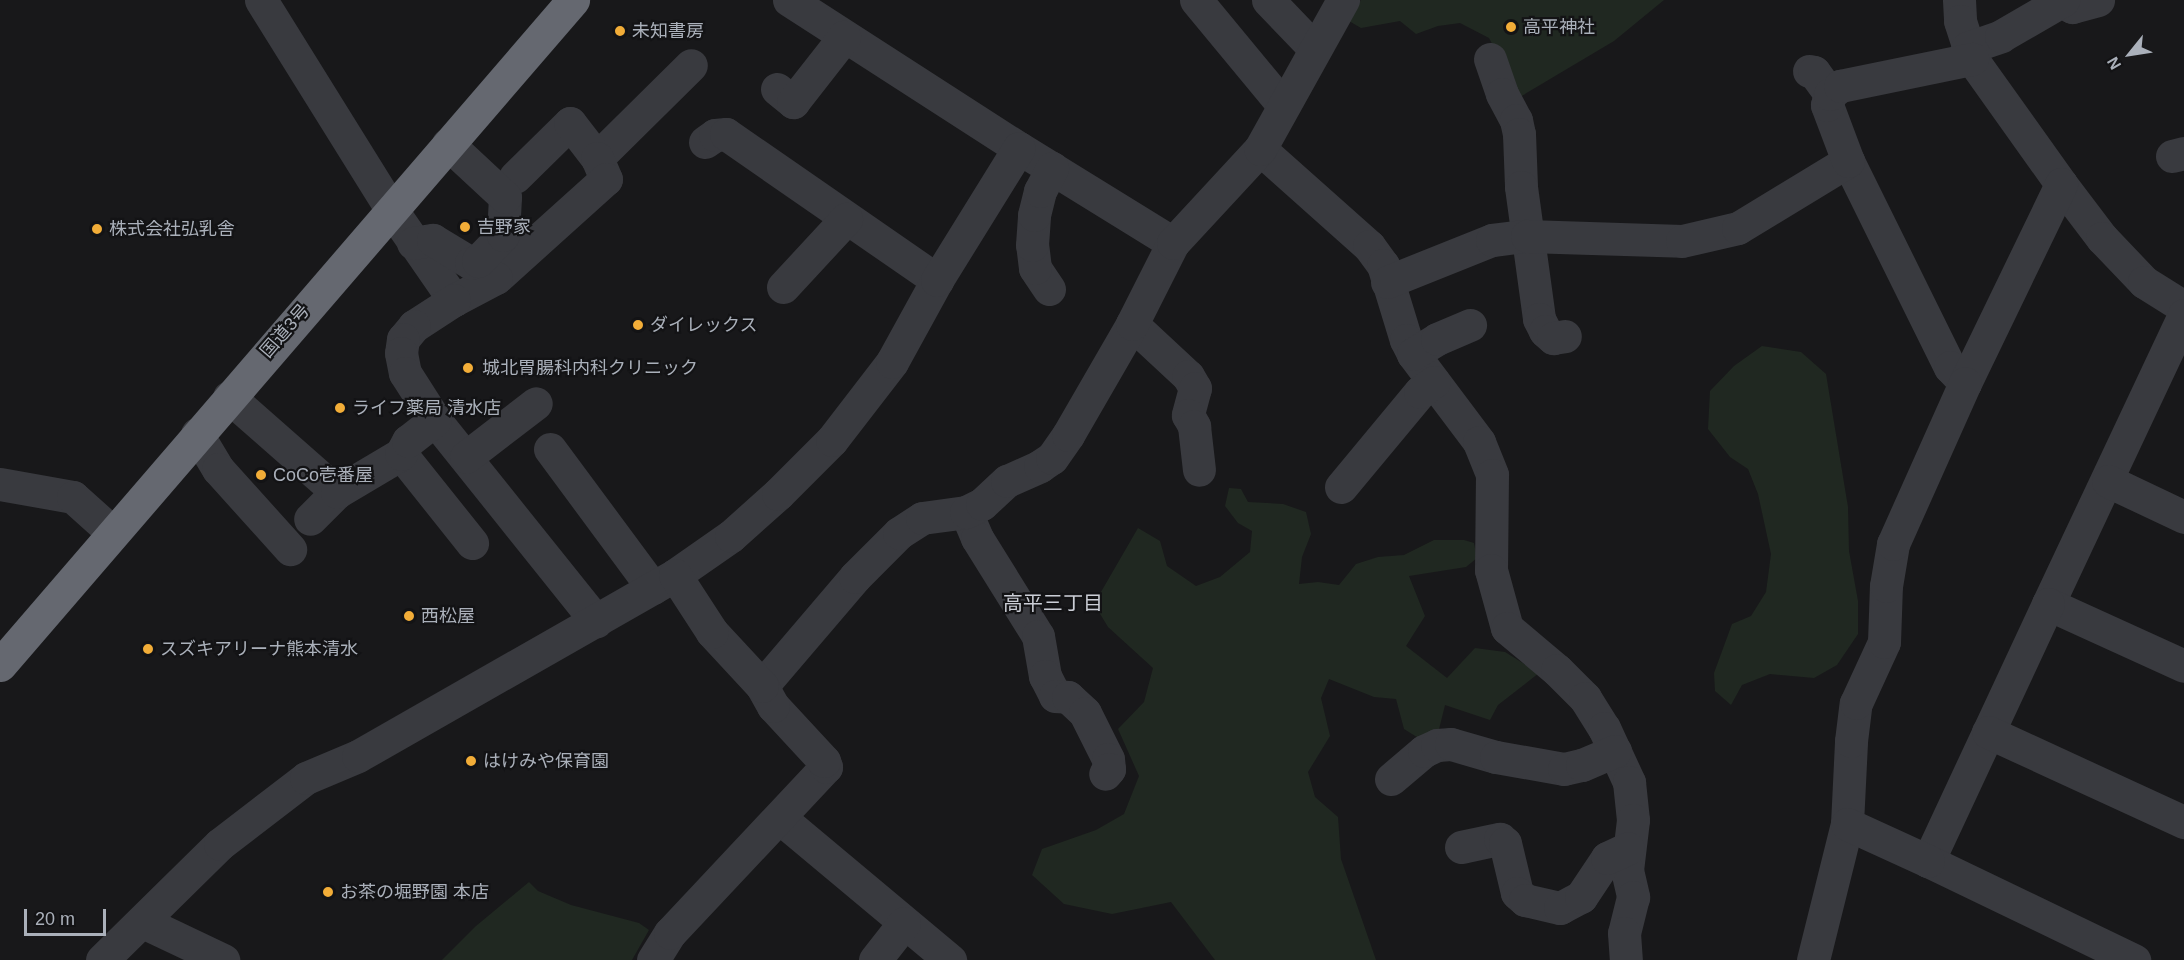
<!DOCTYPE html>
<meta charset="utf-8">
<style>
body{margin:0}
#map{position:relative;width:2184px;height:960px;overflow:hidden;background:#18181a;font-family:Arial,"Noto Sans JP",sans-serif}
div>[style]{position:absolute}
.green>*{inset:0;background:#202821}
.minor>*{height:33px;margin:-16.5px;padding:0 16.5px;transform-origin:16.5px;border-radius:16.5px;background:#393a3f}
.highway>*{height:33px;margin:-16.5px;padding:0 16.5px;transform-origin:16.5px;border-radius:16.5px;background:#656870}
.dots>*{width:16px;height:16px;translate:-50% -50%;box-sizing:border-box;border:3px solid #131315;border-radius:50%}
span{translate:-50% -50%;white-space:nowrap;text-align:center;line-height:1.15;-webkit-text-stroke:4.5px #131315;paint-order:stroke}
.poi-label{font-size:18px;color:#aab0ba}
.left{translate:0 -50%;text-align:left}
.street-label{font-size:18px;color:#aab0ba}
.neighbourhood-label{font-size:20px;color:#cbced6}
.north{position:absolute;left:2100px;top:24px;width:60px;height:60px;-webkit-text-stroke:4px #131315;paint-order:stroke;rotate:240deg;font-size:16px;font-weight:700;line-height:24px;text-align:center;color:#aab0ba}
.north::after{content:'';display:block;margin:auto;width:21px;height:27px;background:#aab0ba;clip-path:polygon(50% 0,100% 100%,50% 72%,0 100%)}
.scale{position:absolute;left:24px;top:909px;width:82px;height:27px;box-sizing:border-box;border:3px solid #aab0ba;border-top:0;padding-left:8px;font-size:18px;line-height:21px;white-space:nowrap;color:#aab0ba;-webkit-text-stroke:4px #131315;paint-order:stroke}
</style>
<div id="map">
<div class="green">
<i style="clip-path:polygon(1361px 0,1664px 0,1614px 41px,1520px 97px,1489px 38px,1460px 23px,1438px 26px,1416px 34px,1400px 21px,1361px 28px,1349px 21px)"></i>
<i style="clip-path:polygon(1762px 346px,1801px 352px,1826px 374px,1848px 507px,1849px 551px,1858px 601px,1858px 634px,1837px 665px,1814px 678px,1770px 674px,1742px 685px,1731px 705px,1715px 691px,1714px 673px,1732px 624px,1751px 616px,1766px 592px,1771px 554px,1758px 494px,1748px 469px,1730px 457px,1708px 429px,1710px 391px,1734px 366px)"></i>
<i style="clip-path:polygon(1229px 488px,1241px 489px,1248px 502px,1283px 504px,1306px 512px,1311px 534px,1302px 557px,1299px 584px,1318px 582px,1339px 585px,1356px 564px,1378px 557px,1404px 555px,1434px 540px,1464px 540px,1474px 543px,1477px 558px,1466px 567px,1409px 576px,1425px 616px,1406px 646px,1447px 678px,1475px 648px,1505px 652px,1539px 673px,1498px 705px,1490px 720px,1445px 705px,1437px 737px,1420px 739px,1404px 729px,1396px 699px,1374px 697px,1329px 679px,1321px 698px,1330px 736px,1308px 772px,1315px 797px,1338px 817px,1341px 859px,1376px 960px,1215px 960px,1171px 902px,1112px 914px,1064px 904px,1032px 875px,1042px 849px,1096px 830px,1124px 814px,1139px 776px,1118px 729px,1144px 702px,1153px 668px,1108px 627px,1094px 604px,1138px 528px,1160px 541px,1167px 566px,1196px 586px,1220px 577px,1250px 552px,1252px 531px,1238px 523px,1225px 506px)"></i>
<i style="clip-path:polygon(529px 882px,538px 891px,571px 905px,639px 923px,649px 930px,632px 960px,442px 960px,476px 926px)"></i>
</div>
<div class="minor">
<i style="left:261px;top:0;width:246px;rotate:58.1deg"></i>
<i style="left:391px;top:209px;width:111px;rotate:55.3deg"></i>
<i style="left:789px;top:0;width:274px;rotate:32.8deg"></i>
<i style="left:1019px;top:148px;width:181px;rotate:31.7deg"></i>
<i style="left:1196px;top:0;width:136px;rotate:50.4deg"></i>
<i style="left:1268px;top:0;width:68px;rotate:46.2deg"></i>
<i style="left:1959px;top:0;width:21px;rotate:87deg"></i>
<i style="left:1960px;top:21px;width:40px;rotate:72deg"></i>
<i style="left:1972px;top:59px;width:153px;rotate:54.5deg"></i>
<i style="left:2061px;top:184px;width:68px;rotate:52.8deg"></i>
<i style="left:2102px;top:238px;width:61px;rotate:46.3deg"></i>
<i style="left:2144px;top:282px;width:47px;rotate:32deg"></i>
<i style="left:2063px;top:1px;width:11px;rotate:34deg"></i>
<i style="left:2072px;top:7px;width:27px;rotate:-15deg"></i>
<i style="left:1967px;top:48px;width:36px;rotate:-19deg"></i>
<i style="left:2001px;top:36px;width:72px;rotate:-30.1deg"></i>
<i style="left:1490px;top:59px;width:37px;rotate:71deg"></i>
<i style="left:1502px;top:94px;width:30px;rotate:62deg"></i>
<i style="left:1516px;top:120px;width:14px;rotate:78deg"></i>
<i style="left:1519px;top:134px;width:53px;rotate:87.8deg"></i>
<i style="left:1521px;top:187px;width:133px;rotate:82.2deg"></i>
<i style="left:1539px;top:319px;width:13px;rotate:63deg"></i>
<i style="left:1545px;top:331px;width:11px;rotate:41deg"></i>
<i style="left:1553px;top:338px;width:12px;rotate:-9deg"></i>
<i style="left:1809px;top:71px;width:5px;rotate:11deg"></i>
<i style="left:1814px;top:72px;width:27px;rotate:54deg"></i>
<i style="left:777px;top:89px;width:21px;rotate:39deg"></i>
<i style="left:793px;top:102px;width:83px;rotate:-51.9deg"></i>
<i style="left:705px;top:142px;width:12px;rotate:-35deg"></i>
<i style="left:715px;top:135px;width:11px;rotate:-5deg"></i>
<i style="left:726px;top:134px;width:257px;rotate:34.7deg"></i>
<i style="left:1260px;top:149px;width:146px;rotate:41.7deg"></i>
<i style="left:1369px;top:246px;width:24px;rotate:54deg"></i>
<i style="left:1383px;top:265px;width:78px;rotate:73deg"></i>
<i style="left:1406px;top:340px;width:16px;rotate:63deg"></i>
<i style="left:1413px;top:354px;width:110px;rotate:53.1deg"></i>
<i style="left:1479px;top:442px;width:35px;rotate:68deg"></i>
<i style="left:1492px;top:475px;width:95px;rotate:90.6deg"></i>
<i style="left:1491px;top:570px;width:60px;rotate:74.6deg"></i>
<i style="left:1507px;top:628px;width:65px;rotate:40deg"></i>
<i style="left:1557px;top:670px;width:40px;rotate:45deg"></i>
<i style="left:1585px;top:698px;width:36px;rotate:58deg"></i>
<i style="left:1604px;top:728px;width:60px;rotate:65.2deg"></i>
<i style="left:1629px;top:782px;width:38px;rotate:84deg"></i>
<i style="left:1633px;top:820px;width:50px;rotate:96.8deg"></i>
<i style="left:1627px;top:870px;width:28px;rotate:77deg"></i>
<i style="left:1633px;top:897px;width:37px;rotate:104deg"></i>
<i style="left:1624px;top:933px;width:27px;rotate:86deg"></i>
<i style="left:2172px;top:156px;width:12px;rotate:-14deg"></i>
<i style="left:597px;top:158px;width:132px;rotate:-44.7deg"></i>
<i style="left:1848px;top:161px;width:230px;rotate:63.7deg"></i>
<i style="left:1950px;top:367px;width:22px;rotate:47deg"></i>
<i style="left:1965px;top:383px;width:221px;rotate:-64.2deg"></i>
<i style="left:515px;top:177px;width:77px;rotate:-44.5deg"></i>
<i style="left:570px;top:123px;width:44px;rotate:52.4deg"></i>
<i style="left:597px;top:158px;width:23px;rotate:67deg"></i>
<i style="left:606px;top:179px;width:148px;rotate:138deg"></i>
<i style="left:496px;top:278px;width:47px;rotate:152.4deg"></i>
<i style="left:454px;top:300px;width:48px;rotate:147deg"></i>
<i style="left:414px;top:326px;width:17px;rotate:130deg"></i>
<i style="left:403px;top:339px;width:14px;rotate:98deg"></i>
<i style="left:401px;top:353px;width:20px;rotate:79deg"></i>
<i style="left:405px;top:373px;width:56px;rotate:57.4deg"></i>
<i style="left:435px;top:420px;width:258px;rotate:51.3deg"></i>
<i style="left:413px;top:243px;width:20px;rotate:-9deg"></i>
<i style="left:433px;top:240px;width:44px;rotate:31.2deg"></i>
<i style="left:471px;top:263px;width:7px;rotate:-16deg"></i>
<i style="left:478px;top:261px;width:36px;rotate:-46deg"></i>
<i style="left:503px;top:235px;width:38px;rotate:-87deg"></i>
<i style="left:505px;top:197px;width:78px;rotate:-137.1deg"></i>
<i style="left:1387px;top:282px;width:113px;rotate:-21.8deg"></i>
<i style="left:1492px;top:240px;width:35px;rotate:-7deg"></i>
<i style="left:1527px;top:236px;width:155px;rotate:1.8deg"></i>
<i style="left:1682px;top:241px;width:57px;rotate:-13.1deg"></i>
<i style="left:1738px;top:228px;width:129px;rotate:-31.3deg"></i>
<i style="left:1848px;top:161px;width:60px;rotate:-110.6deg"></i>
<i style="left:1827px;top:105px;width:11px;rotate:-75deg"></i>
<i style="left:1830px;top:94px;width:13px;rotate:-39deg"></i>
<i style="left:1840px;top:86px;width:135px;rotate:-11.6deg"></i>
<i style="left:783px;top:287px;width:93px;rotate:-47.2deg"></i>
<i style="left:1049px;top:289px;width:25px;rotate:-124deg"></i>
<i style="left:1035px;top:268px;width:23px;rotate:-97deg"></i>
<i style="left:1032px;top:245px;width:30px;rotate:-86deg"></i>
<i style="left:1034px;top:215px;width:25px;rotate:-76deg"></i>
<i style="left:1040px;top:191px;width:26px;rotate:-62deg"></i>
<i style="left:2184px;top:315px;width:319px;rotate:115.2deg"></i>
<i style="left:2048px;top:604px;width:149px;rotate:24.5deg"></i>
<i style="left:1132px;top:324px;width:76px;rotate:42.9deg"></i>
<i style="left:1188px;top:376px;width:14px;rotate:60deg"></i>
<i style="left:1195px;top:388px;width:28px;rotate:105deg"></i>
<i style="left:1188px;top:415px;width:13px;rotate:61deg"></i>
<i style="left:1194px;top:426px;width:44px;rotate:83.5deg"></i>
<i style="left:1413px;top:354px;width:28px;rotate:-32deg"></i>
<i style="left:1437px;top:339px;width:36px;rotate:-23deg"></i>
<i style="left:229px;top:397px;width:144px;rotate:41.3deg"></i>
<i style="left:337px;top:492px;width:38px;rotate:135deg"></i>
<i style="left:197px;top:434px;width:41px;rotate:59deg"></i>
<i style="left:218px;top:469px;width:108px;rotate:48deg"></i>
<i style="left:550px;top:449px;width:173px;rotate:53.5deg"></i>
<i style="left:401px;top:454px;width:114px;rotate:51.4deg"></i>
<i style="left:466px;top:457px;width:88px;rotate:-37.6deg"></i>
<i style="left:2108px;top:481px;width:84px;rotate:25.3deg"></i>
<i style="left:0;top:484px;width:74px;rotate:10.1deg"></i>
<i style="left:73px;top:497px;width:52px;rotate:41.9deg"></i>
<i style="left:1341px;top:487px;width:124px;rotate:-50.3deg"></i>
<i style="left:1420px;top:392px;width:17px;rotate:-36deg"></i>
<i style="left:337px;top:492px;width:74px;rotate:-30.7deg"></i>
<i style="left:401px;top:454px;width:15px;rotate:-62deg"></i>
<i style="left:408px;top:441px;width:34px;rotate:-38deg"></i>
<i style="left:966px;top:512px;width:28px;rotate:67deg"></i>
<i style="left:977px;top:538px;width:115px;rotate:58.1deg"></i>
<i style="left:1038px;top:636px;width:41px;rotate:80.1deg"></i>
<i style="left:1045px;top:676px;width:22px;rotate:63deg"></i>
<i style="left:1055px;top:696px;width:13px;rotate:4deg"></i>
<i style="left:1068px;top:697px;width:23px;rotate:43deg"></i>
<i style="left:1085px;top:713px;width:51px;rotate:63.4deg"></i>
<i style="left:1108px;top:759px;width:10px;rotate:84deg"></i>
<i style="left:1109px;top:769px;width:6px;rotate:129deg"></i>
<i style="left:2048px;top:604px;width:284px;rotate:115deg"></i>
<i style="left:1928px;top:861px;width:229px;rotate:25.7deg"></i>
<i style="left:762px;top:686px;width:143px;rotate:-49.5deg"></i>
<i style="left:855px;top:577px;width:62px;rotate:-45deg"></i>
<i style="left:899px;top:533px;width:27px;rotate:-33deg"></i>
<i style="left:922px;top:518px;width:44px;rotate:-7.8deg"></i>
<i style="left:966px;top:512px;width:18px;rotate:-27deg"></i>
<i style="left:982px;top:504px;width:34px;rotate:-43deg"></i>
<i style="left:1007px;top:481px;width:36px;rotate:-24deg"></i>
<i style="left:1040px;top:466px;width:14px;rotate:-34deg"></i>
<i style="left:1052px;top:458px;width:28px;rotate:-55deg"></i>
<i style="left:1068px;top:435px;width:128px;rotate:-60deg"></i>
<i style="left:1132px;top:324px;width:91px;rotate:-63.2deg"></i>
<i style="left:1173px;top:243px;width:128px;rotate:-47.2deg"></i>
<i style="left:1260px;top:149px;width:171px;rotate:-60.9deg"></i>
<i style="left:1988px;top:732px;width:216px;rotate:24.7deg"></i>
<i style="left:1391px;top:779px;width:43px;rotate:-40.3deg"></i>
<i style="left:1424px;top:751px;width:14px;rotate:-25deg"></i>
<i style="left:1437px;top:745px;width:14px;rotate:-4deg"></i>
<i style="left:1451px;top:744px;width:47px;rotate:16.1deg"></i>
<i style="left:1496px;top:757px;width:69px;rotate:10deg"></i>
<i style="left:1564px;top:769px;width:18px;rotate:-13deg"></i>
<i style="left:1582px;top:765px;width:36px;rotate:-23deg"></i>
<i style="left:780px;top:818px;width:222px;rotate:39.9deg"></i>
<i style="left:1847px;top:824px;width:83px;rotate:-87.2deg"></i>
<i style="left:1851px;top:741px;width:38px;rotate:-83deg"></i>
<i style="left:1856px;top:703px;width:67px;rotate:-65.3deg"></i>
<i style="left:1884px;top:642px;width:56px;rotate:-88deg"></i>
<i style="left:1886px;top:586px;width:43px;rotate:-80.5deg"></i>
<i style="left:1893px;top:544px;width:176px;rotate:-65.9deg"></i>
<i style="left:1461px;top:847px;width:40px;rotate:-12deg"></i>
<i style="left:1500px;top:839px;width:6px;rotate:39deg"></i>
<i style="left:1505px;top:843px;width:51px;rotate:76.5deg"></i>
<i style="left:1517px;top:893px;width:11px;rotate:41deg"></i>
<i style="left:1525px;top:900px;width:36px;rotate:13deg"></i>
<i style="left:1560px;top:908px;width:24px;rotate:-28deg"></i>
<i style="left:1581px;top:897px;width:47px;rotate:-56.3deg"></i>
<i style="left:1607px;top:858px;width:23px;rotate:-25deg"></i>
<i style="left:143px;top:922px;width:89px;rotate:25.4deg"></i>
<i style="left:102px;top:960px;width:165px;rotate:-44.5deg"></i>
<i style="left:220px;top:844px;width:108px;rotate:-37.5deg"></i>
<i style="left:306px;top:778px;width:56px;rotate:-22.9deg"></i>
<i style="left:358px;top:756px;width:365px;rotate:-29.7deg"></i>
<i style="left:675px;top:575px;width:68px;rotate:-34.9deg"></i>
<i style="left:731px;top:536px;width:63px;rotate:-41.8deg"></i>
<i style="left:778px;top:494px;width:76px;rotate:-45deg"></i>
<i style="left:832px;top:440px;width:98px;rotate:-52.4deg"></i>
<i style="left:892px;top:362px;width:94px;rotate:-61.2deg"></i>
<i style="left:937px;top:280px;width:155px;rotate:-58.2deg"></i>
<i style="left:653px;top:960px;width:32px;rotate:-58deg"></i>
<i style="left:670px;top:933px;width:228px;rotate:-46.8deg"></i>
<i style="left:826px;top:767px;width:6px;rotate:-108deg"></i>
<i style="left:824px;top:761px;width:75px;rotate:-132.8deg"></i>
<i style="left:773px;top:706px;width:23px;rotate:-119deg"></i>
<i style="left:762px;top:686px;width:74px;rotate:-132.8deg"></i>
<i style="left:712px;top:632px;width:68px;rotate:-123deg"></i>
<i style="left:875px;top:960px;width:47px;rotate:-51.9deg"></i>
<i style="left:1813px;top:960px;width:140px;rotate:-76deg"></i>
<i style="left:1847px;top:824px;width:89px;rotate:24.6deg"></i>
</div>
<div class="highway">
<i style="left:0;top:665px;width:878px;rotate:-49.25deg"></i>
</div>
<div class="dots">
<i style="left:1511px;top:27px;background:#f2ad38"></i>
<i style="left:620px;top:31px;background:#f2ad38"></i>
<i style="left:465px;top:227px;background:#f2ad38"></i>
<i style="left:97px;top:229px;background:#f2ad38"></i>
<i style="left:638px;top:325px;background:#f2ad38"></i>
<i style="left:468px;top:368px;background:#f2ad38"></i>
<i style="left:340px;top:408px;background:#f2ad38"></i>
<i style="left:261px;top:475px;background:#f2ad38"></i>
<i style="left:409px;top:616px;background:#f2ad38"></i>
<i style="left:148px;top:649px;background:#f2ad38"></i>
<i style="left:471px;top:761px;background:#f2ad38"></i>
<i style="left:328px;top:892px;background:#f2ad38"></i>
</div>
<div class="poi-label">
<span class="left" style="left:1523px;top:27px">高平神社</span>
<span class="left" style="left:632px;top:31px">未知書房</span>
<span class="left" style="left:477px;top:227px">吉野家</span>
<span class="left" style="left:109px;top:229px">株式会社弘乳舎</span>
<span class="left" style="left:650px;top:325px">ダイレックス</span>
<span class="left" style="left:482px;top:368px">城北胃腸科内科クリニック</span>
<span class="left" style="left:352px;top:408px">ライフ薬局 清水店</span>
<span class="left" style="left:273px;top:475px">CoCo壱番屋</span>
<span class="left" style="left:421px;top:616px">西松屋</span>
<span class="left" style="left:160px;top:649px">スズキアリーナ熊本清水</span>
<span class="left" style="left:483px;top:761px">はけみや保育園</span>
<span class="left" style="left:340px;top:892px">お茶の堀野園 本店</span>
</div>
<div class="street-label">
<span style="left:285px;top:331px;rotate:-49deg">国道3号</span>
</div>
<div class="neighbourhood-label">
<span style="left:1053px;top:603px">高平三丁目</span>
</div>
<div class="north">N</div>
<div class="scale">20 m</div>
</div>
